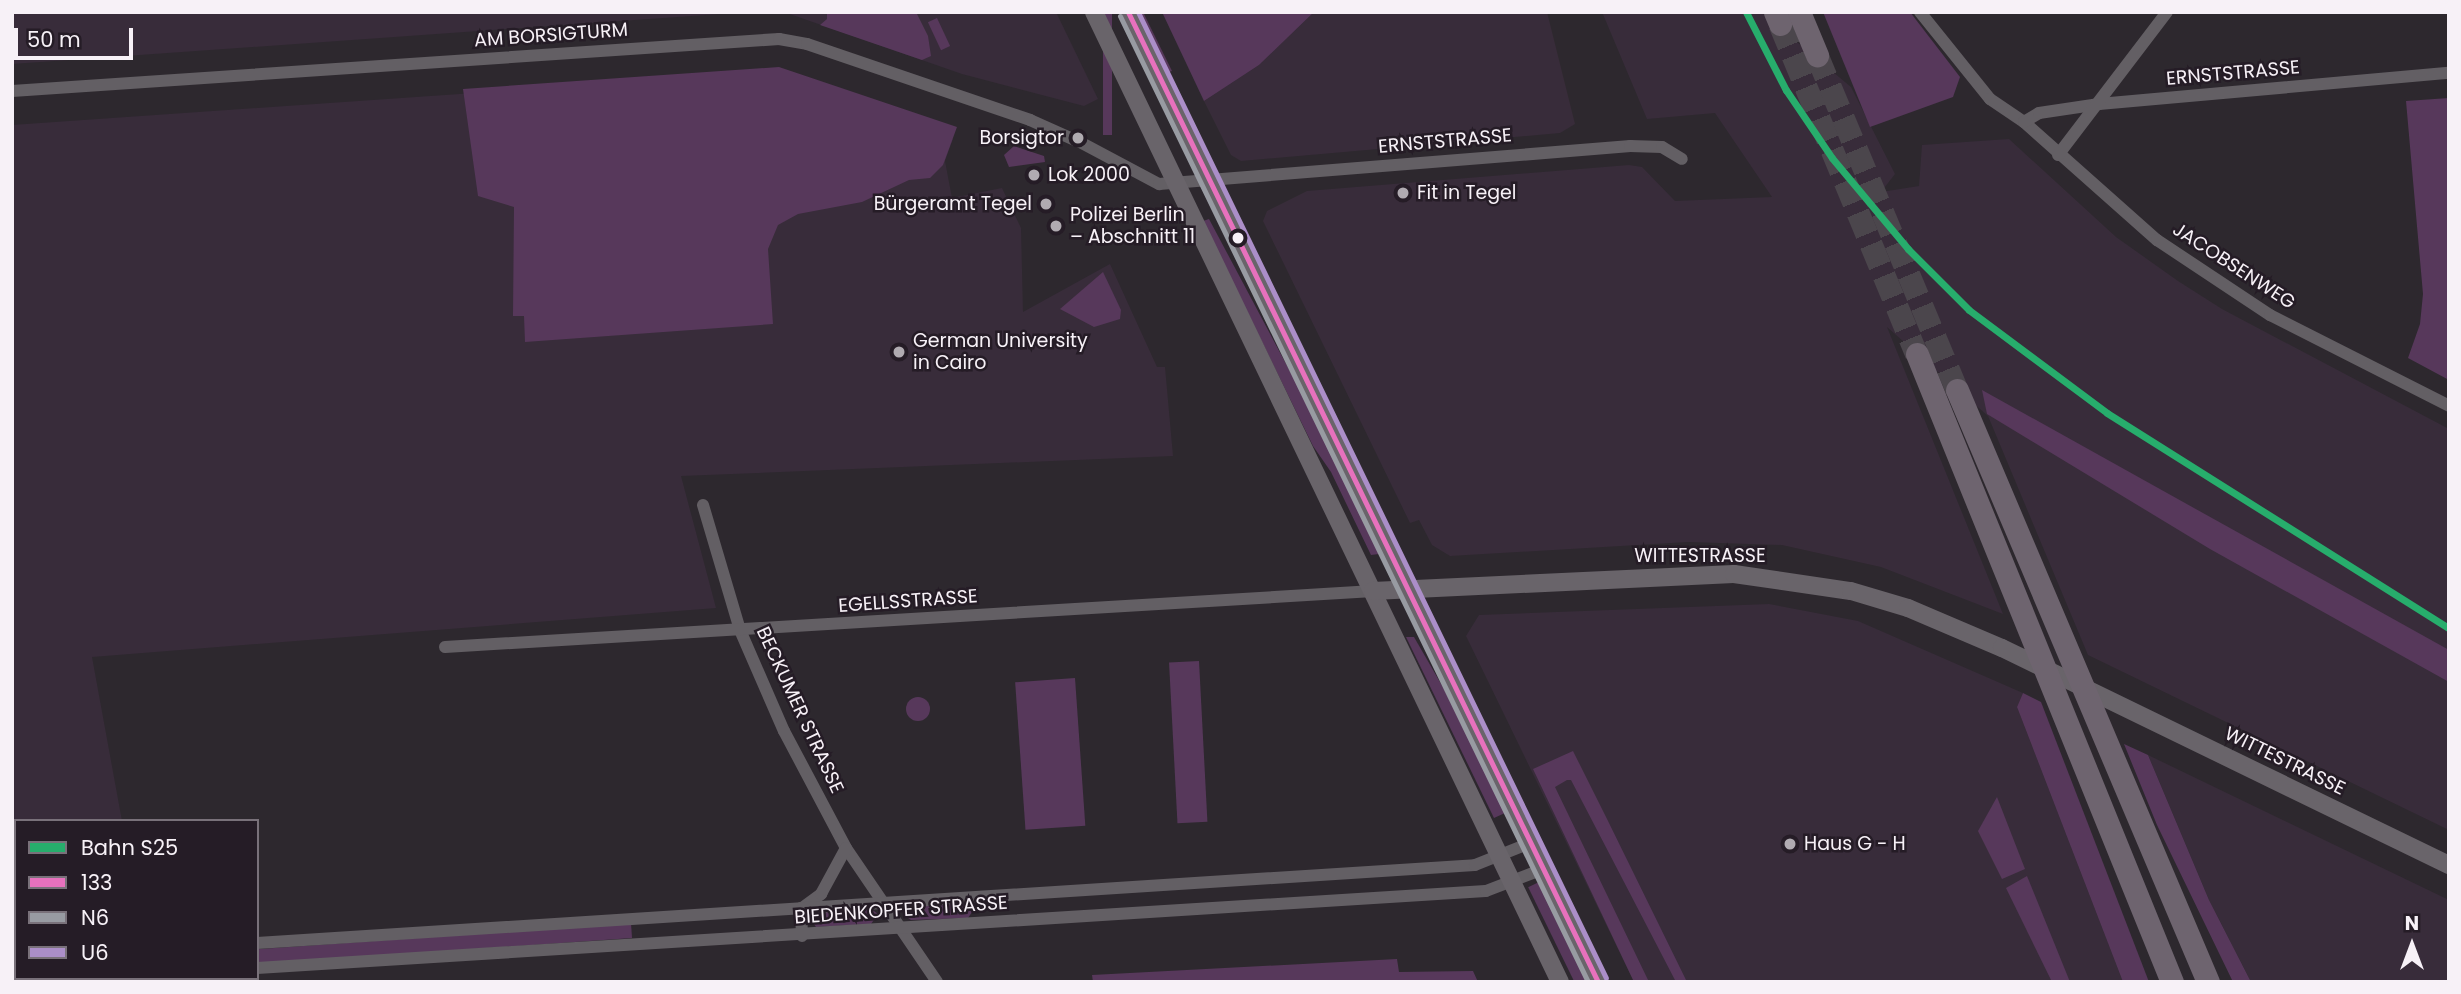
<!DOCTYPE html>
<meta charset="utf-8">
<style>
body{margin:0}
#map{position:relative;width:2461px;height:994px;overflow:hidden;background:#2d282e;font-family:Poppins,sans-serif}
div>[style]{position:absolute}
.built>*{inset:0;background:#382c3a}
.green>*{inset:0;background:#57385b;transform-origin:0 0}
.round{border-radius:50%}
.motorway-tunnel>*{height:23px;margin-top:-11.5px;transform-origin:0;background:repeating-linear-gradient(90deg,#4b464c 0 23px,transparent 0 34px)}
.minor>*{height:12px;margin:-6px;padding:0 6px;transform-origin:6px;border-radius:6px;background:#635f64}
.secondary>*{height:18px;margin:-9px;padding:0 9px;transform-origin:9px;border-radius:9px;background:#69646a}
.motorway>*{height:23px;margin:-11.5px;padding:0 11.5px;transform-origin:11.5px;border-radius:11.5px;background:#6e646f}
.bus-1>*{height:5px;margin:-2.5px;padding:0 2.5px;transform-origin:2.5px;border-radius:2.5px;background:#e771bd}
.bus-2>*{height:5px;margin:-2.5px;padding:0 2.5px;transform-origin:2.5px;border-radius:2.5px;background:#989ba2}
.bus-3>*{height:5px;margin:-2.5px;padding:0 2.5px;transform-origin:2.5px;border-radius:2.5px;background:#ab8ec8}
.rail-1>*{height:7px;margin:-3.5px;padding:0 3.5px;transform-origin:3.5px;border-radius:3.5px;background:#27ad6c}
.dots>*{width:19px;height:19px;translate:-50% -50%;box-sizing:border-box;border:4px solid #251c26;border-radius:50%}
span{translate:-50% -50%;white-space:nowrap;text-align:center;line-height:1.15;-webkit-text-stroke:5px #251c26;paint-order:stroke}
.street-label{font-size:19px;color:#f7f1f7}
.poi-label{font-size:19px;color:#f7f1f7}
.right{translate:-100% -50%;text-align:right}
.left{translate:0 -50%;text-align:left}
.frame{position:absolute;inset:0;border:14px solid #f7f1f7;pointer-events:none}
.legend{position:absolute;left:14px;top:819px;width:245px;height:161px;box-sizing:border-box;background:#251c26;border:2px solid #79717a;margin:0;padding:9px 12px;list-style:none;font-size:21px;color:#f7f1f7}
.legend li{display:flex;align-items:center;gap:14px;height:35px}
.legend b{width:35px;border:2px solid #79717a}
.north{position:absolute;left:2377px;top:910px;width:70px;height:70px;-webkit-text-stroke:5px #251c26;paint-order:stroke;rotate:0deg;font-size:19px;font-weight:700;line-height:28px;text-align:center;color:#f7f1f7}
.north::after{content:'';display:block;margin:auto;width:24px;height:32px;background:#f7f1f7;clip-path:polygon(50% 0,100% 100%,50% 72%,0 100%)}
.scale{position:absolute;left:14px;top:28px;width:119px;height:32px;box-sizing:border-box;border:4px solid #f7f1f7;border-top:0;padding-left:9px;font-size:21px;line-height:24px;white-space:nowrap;color:#f7f1f7;-webkit-text-stroke:5px #251c26;paint-order:stroke}
</style>
<div id="map">
<div class="built">
<i style="clip-path:polygon(12px 12px,748px 12px,12px 64px)"></i>
<i style="clip-path:polygon(784px 12px,1056px 12px,1098px 99px,1084px 106px,962px 74px)"></i>
<i style="clip-path:polygon(1314px 12px,1547px 12px,1575px 124px,1560px 133px,1241px 161px,1231px 155px,1204px 101px,1259px 65px)"></i>
<i style="clip-path:polygon(1602px 12px,1761px 12px,1851px 87px,1895px 174px,1881px 192px,1919px 186px,1922px 145px,2009px 139px,2116px 237px,2178px 281px,2222px 309px,2449px 429px,2449px 830px,2088px 655px,1988px 416px,1887px 327px,2003px 614px,1881px 567px,1782px 545px,1688px 542px,1450px 556px,1432px 545px,1419px 520px,1410px 523px,1263px 221px,1267px 211px,1307px 191px,1629px 165px,1642px 167px,1675px 201px,1772px 197px,1715px 113px,1647px 119px)"></i>
<i style="clip-path:polygon(763px 73px,953px 139px,945px 161px,952px 198px,1002px 188px,1021px 228px,1023px 312px,1110px 264px,1157px 367px,1165px 367px,1173px 456px,681px 476px,716px 608px,92px 657px,122px 821px,16px 821px,16px 978px,153px 982px,12px 982px,12px 125px)"></i>
<i style="clip-path:polygon(1769px 604px,1858px 621px,2023px 693px,2017px 707px,2123px 982px,1634px 982px,1466px 636px,1479px 615px)"></i>
<i style="clip-path:polygon(2148px 755px,2449px 900px,2449px 982px,2251px 982px,2209px 900px)"></i>
</div>
<div class="green">
<i style="clip-path:polygon(827px 12px,916px 12px,928px 36px,931px 56px,922px 60px,820px 25px,827px 19px)"></i>
<i style="left:1103px;top:12px;width:9px;height:123px"></i>
<i style="clip-path:polygon(1138px 12px,1143px 12px,1172px 71px,1164px 74px)"></i>
<i style="clip-path:polygon(1162px 12px,1314px 12px,1259px 65px,1204px 101px)"></i>
<i style="clip-path:polygon(1823px 12px,1910px 12px,1960px 77px,1953px 97px,1870px 127px)"></i>
<i style="left:937px;top:18px;width:31px;height:10px;rotate:65deg"></i>
<i style="clip-path:polygon(779px 67px,957px 127px,943px 165px,930px 178px,909px 180px,862px 202px,798px 214px,778px 225px,768px 249px,773px 324px,525px 342px,524px 316px,513px 316px,514px 207px,478px 196px,463px 89px)"></i>
<i style="clip-path:polygon(2449px 98px,2449px 380px,2408px 358px,2420px 324px,2423px 294px,2406px 101px)"></i>
<i style="clip-path:polygon(1014px 146px,1044px 156px,1045px 162px,1009px 167px,1004px 155px)"></i>
<i style="clip-path:polygon(1209px 219px,1302px 394px,1379px 554px,1371px 555px,1331px 472px,1313px 446px,1203px 221px)"></i>
<i style="clip-path:polygon(1103px 272px,1121px 310px,1120px 319px,1094px 327px,1060px 309px)"></i>
<i style="clip-path:polygon(1982px 390px,2449px 650px,2449px 682px,2210px 549px,1987px 414px)"></i>
<i style="clip-path:polygon(1406px 637px,1414px 637px,1444px 689px,1505px 813px,1494px 818px)"></i>
<i style="left:1199px;top:661px;width:161px;height:30px;rotate:87deg"></i>
<i style="left:1075px;top:678px;width:148px;height:60px;rotate:86deg"></i>
<i style="clip-path:polygon(2023px 693px,2041px 702px,2149px 982px,2123px 982px,2017px 707px)"></i>
<i class="round" style="left:906px;top:697px;width:24px;height:24px"></i>
<i style="clip-path:polygon(2124px 744px,2148px 755px,2209px 900px,2251px 982px,2233px 982px,2157px 825px)"></i>
<i style="clip-path:polygon(1573px 751px,1608px 821px,1687px 982px,1676px 982px,1571px 780px,1567px 780px,1555px 787px,1649px 982px,1634px 982px,1533px 769px)"></i>
<i style="clip-path:polygon(1997px 797px,2025px 869px,2002px 879px,1978px 831px)"></i>
<i style="clip-path:polygon(2027px 876px,2070px 982px,2052px 982px,2006px 888px)"></i>
<i style="left:1539px;top:882px;width:111px;height:12px;rotate:64deg"></i>
<i style="clip-path:polygon(968px 903px,974px 909px,968px 918px,911px 920px,905px 916px,908px 907px)"></i>
<i style="clip-path:polygon(871px 909px,878px 914px,871px 924px,816px 927px,811px 920px,817px 912px)"></i>
<i style="left:631px;top:923px;width:15px;height:375px;rotate:86deg"></i>
<i style="clip-path:polygon(1397px 959px,1399px 972px,1473px 971px,1478px 982px,1093px 982px,1092px 975px)"></i>
</div>
<div class="motorway-tunnel">
<i style="left:1780px;top:24px;width:357px;rotate:67.5deg"></i>
<i style="left:1817px;top:55px;width:363px;rotate:67.3deg"></i>
</div>
<div class="minor">
<i style="left:1920px;top:12px;width:112px;rotate:51.2deg"></i>
<i style="left:1990px;top:99px;width:41px;rotate:34.1deg"></i>
<i style="left:2024px;top:122px;width:178px;rotate:41.6deg"></i>
<i style="left:2157px;top:240px;width:136px;rotate:33.6deg"></i>
<i style="left:2270px;top:315px;width:201px;rotate:26.9deg"></i>
<i style="left:12px;top:91px;width:769px;rotate:-3.88deg"></i>
<i style="left:779px;top:39px;width:28px;rotate:10deg"></i>
<i style="left:807px;top:44px;width:236px;rotate:18.8deg"></i>
<i style="left:1030px;top:120px;width:49px;rotate:24deg"></i>
<i style="left:2024px;top:122px;width:17px;rotate:-31deg"></i>
<i style="left:2039px;top:113px;width:61px;rotate:-8.5deg"></i>
<i style="left:2099px;top:104px;width:351px;rotate:-5.1deg"></i>
<i style="left:1078px;top:141px;width:92px;rotate:28deg"></i>
<i style="left:1159px;top:184px;width:473px;rotate:-4.6deg"></i>
<i style="left:1630px;top:146px;width:32px;rotate:2deg"></i>
<i style="left:1662px;top:147px;width:23px;rotate:31deg"></i>
<i style="left:2058px;top:155px;width:180px;rotate:-52.7deg"></i>
<i style="left:703px;top:505px;width:130px;rotate:73.5deg"></i>
<i style="left:740px;top:630px;width:110px;rotate:66.5deg"></i>
<i style="left:784px;top:731px;width:132px;rotate:62.1deg"></i>
<i style="left:846px;top:848px;width:162px;rotate:55.8deg"></i>
<i style="left:445px;top:647px;width:930px;rotate:-3.45deg"></i>
<i style="left:801px;top:908px;width:28px;rotate:88deg"></i>
<i style="left:802px;top:908px;width:24px;rotate:-36deg"></i>
<i style="left:821px;top:894px;width:52px;rotate:-61.5deg"></i>
<i style="left:257px;top:943px;width:1220px;rotate:-3.66deg"></i>
<i style="left:1475px;top:865px;width:59px;rotate:-21.8deg"></i>
<i style="left:257px;top:968px;width:1231px;rotate:-3.59deg"></i>
<i style="left:1486px;top:891px;width:61px;rotate:-21.1deg"></i>
<i style="left:176px;top:978px;width:4px;rotate:76deg"></i>
</div>
<div class="secondary">
<i style="left:1094px;top:12px;width:1076px;rotate:64.34deg"></i>
<i style="left:1128px;top:12px;width:1078px;rotate:64.15deg"></i>
<i style="left:1373px;top:591px;width:361px;rotate:-2.7deg"></i>
<i style="left:1734px;top:574px;width:118px;rotate:8.3deg"></i>
<i style="left:1851px;top:591px;width:59px;rotate:16.6deg"></i>
<i style="left:1908px;top:608px;width:102px;rotate:23.1deg"></i>
<i style="left:2002px;top:648px;width:497px;rotate:25.9deg"></i>
</div>
<div class="motorway">
<i style="left:1775px;top:12px;width:13px;rotate:67deg"></i>
<i style="left:1799px;top:12px;width:47px;rotate:67.3deg"></i>
<i style="left:1917px;top:354px;width:678px;rotate:67.9deg"></i>
<i style="left:1957px;top:390px;width:643px;rotate:67.02deg"></i>
</div>
<div class="bus-1">
<i style="left:1128px;top:12px;width:1078px;rotate:64.15deg"></i>
</div>
<div class="bus-2">
<i style="left:1120px;top:16px;width:1073px;rotate:64.15deg"></i>
</div>
<div class="bus-3">
<i style="left:1138px;top:12px;width:1073px;rotate:64.15deg"></i>
</div>
<div class="rail-1">
<i style="left:1746px;top:12px;width:88px;rotate:62.9deg"></i>
<i style="left:1786px;top:90px;width:82px;rotate:55.9deg"></i>
<i style="left:1832px;top:158px;width:119px;rotate:50.1deg"></i>
<i style="left:1908px;top:249px;width:86px;rotate:45deg"></i>
<i style="left:1969px;top:310px;width:172px;rotate:36.7deg"></i>
<i style="left:2107px;top:413px;width:404px;rotate:32.2deg"></i>
</div>
<div class="dots">
<i style="left:1078px;top:138px;background:#b0abb1"></i>
<i style="left:1034px;top:175px;background:#b0abb1"></i>
<i style="left:1403px;top:193px;background:#b0abb1"></i>
<i style="left:1046px;top:204px;background:#b0abb1"></i>
<i style="left:1056px;top:226px;background:#b0abb1"></i>
<i style="left:1238px;top:238px;background:#f7f1f7"></i>
<i style="left:899px;top:352px;background:#b0abb1"></i>
<i style="left:1790px;top:844px;background:#b0abb1"></i>
</div>
<div class="street-label">
<span style="left:551px;top:35px;rotate:-4deg">AM BORSIGTURM</span>
<span style="left:2233px;top:73px;rotate:-5deg">ERNSTSTRASSE</span>
<span style="left:1445px;top:141px;rotate:-5deg">ERNSTSTRASSE</span>
<span style="left:2234px;top:266px;rotate:33deg">JACOBSENWEG</span>
<span style="left:1700px;top:556px">WITTESTRASSE</span>
<span style="left:908px;top:601px;rotate:-4deg">EGELLSSTRASSE</span>
<span style="left:800px;top:710px;rotate:65deg">BECKUMER STRASSE</span>
<span style="left:2285px;top:761px;rotate:26deg">WITTESTRASSE</span>
<span style="left:901px;top:910px;rotate:-4deg">BIEDENKOPFER STRASSE</span>
</div>
<div class="poi-label">
<span class="right" style="left:1064px;top:138px">Borsigtor</span>
<span class="left" style="left:1048px;top:175px">Lok 2000</span>
<span class="left" style="left:1417px;top:193px">Fit in Tegel</span>
<span class="right" style="left:1032px;top:204px">Bürgeramt Tegel</span>
<span class="left" style="left:1070px;top:226px">Polizei Berlin<br>– Abschnitt 11</span>
<span class="left" style="left:913px;top:352px">German University<br>in Cairo</span>
<span class="left" style="left:1804px;top:844px">Haus G - H</span>
</div>
<div class="frame"></div>
<ul class="legend">
<li><b style="height:9px;background:#27ad6c"></b>Bahn S25</li>
<li><b style="height:9px;background:#e771bd"></b>133</li>
<li><b style="height:9px;background:#989ba2"></b>N6</li>
<li><b style="height:9px;background:#ab8ec8"></b>U6</li>
</ul>
<div class="north">N</div>
<div class="scale">50 m</div>
</div>
